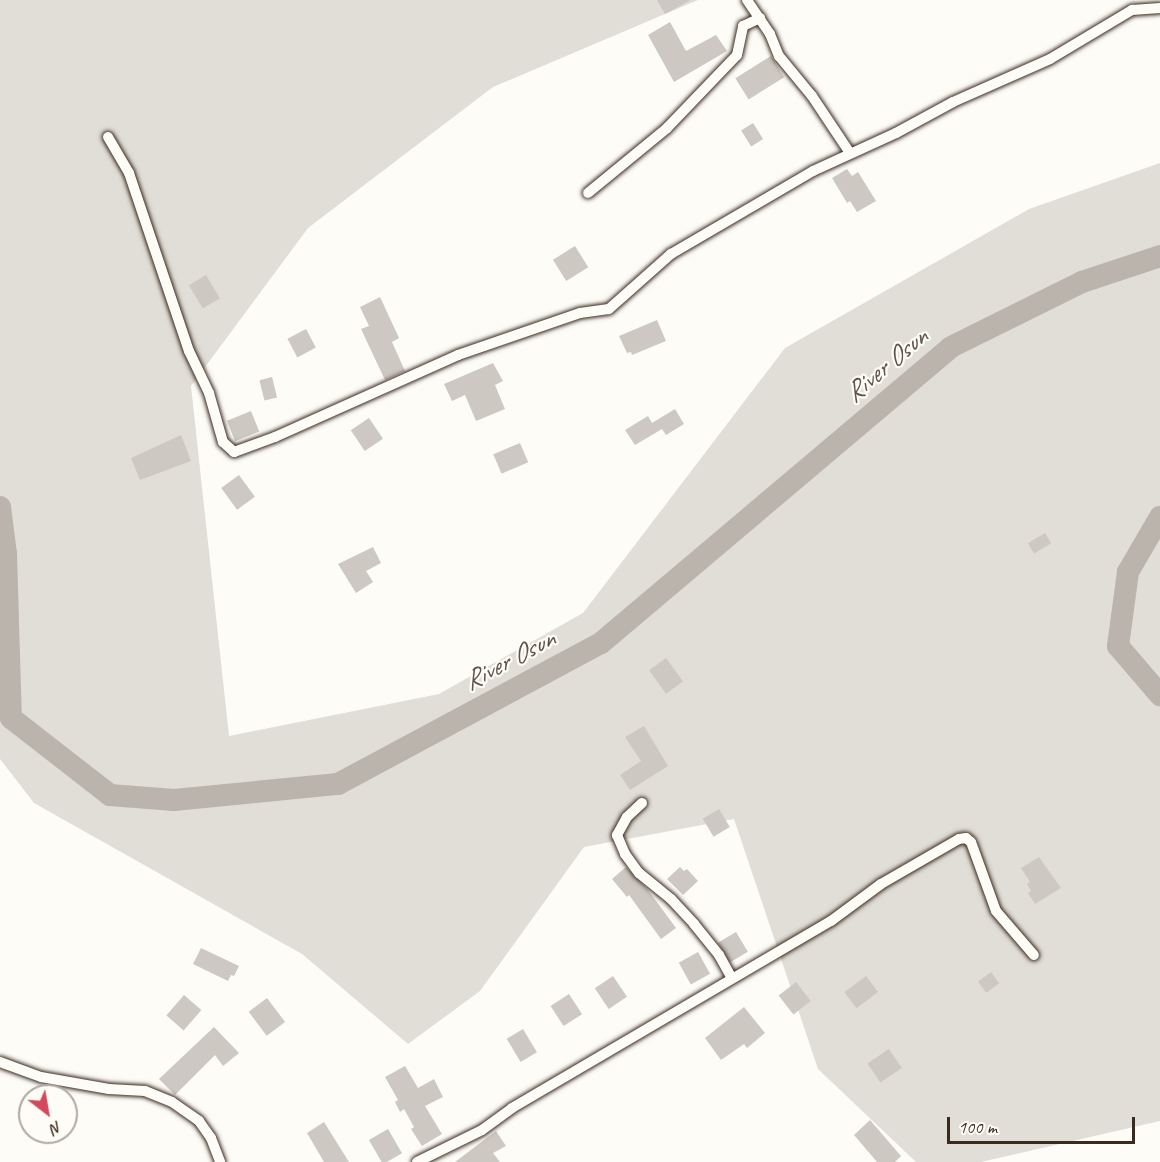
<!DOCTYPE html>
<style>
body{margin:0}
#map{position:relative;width:1160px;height:1162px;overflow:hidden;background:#fdfcf7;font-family:Caveat,sans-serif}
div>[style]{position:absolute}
.green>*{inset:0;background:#e1ded7}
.river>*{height:22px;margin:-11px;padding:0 11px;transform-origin:11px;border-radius:11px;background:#bbb4ad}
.building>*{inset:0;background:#cdc8c2;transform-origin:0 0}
.roads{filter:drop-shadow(0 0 2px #3b2a1e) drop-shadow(0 0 2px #3b2a1e)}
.street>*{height:10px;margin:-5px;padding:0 5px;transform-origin:5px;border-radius:5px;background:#fdfcf7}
span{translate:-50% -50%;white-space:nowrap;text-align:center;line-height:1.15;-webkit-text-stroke:4.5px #fdfcf7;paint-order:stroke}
.water-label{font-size:27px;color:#615349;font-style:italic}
.north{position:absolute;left:18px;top:1084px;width:60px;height:60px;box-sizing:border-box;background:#fdfcf7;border:2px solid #afa8a0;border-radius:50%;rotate:149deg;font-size:16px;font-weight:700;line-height:24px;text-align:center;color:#3b2a1e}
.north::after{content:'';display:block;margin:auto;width:21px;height:27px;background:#d1495b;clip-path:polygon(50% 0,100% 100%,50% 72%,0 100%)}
.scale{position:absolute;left:947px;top:1117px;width:188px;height:27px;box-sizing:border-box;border:3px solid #3b2a1e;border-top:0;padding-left:8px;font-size:18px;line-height:21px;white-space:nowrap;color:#3b2a1e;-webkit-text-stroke:4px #fdfcf7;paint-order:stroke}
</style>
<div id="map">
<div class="green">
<i style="clip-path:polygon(0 0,698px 0,493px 87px,308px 228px,191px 386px,229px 736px,439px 694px,583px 613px,785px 348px,1029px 209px,1160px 163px,1160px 1121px,981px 1162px,916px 1162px,818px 1069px,734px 819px,584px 847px,480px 991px,408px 1044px,302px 954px,34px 803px,0 759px)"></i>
</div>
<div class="river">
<i style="left:0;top:507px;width:47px;rotate:82.7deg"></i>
<i style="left:6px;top:554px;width:164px;rotate:88.3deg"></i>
<i style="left:11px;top:718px;width:125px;rotate:37.9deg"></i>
<i style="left:110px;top:795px;width:64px;rotate:4.5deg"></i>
<i style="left:174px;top:800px;width:165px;rotate:-5.6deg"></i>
<i style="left:338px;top:784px;width:298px;rotate:-28.2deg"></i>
<i style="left:601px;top:643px;width:458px;rotate:-40.2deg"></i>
<i style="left:951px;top:347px;width:146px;rotate:-26.4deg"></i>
<i style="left:1082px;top:282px;width:82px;rotate:-18.4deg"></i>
<i style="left:1160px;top:517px;width:64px;rotate:120.2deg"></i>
<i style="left:1128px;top:572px;width:75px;rotate:97.7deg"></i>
<i style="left:1118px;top:646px;width:65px;rotate:49.4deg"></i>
</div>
<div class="building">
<i style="clip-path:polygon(657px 0,691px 0,665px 14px)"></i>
<i style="clip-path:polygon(670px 22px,686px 51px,716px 35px,727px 51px,674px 82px,648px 35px)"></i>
<i style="left:771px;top:56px;width:25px;height:42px;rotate:58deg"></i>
<i style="left:753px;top:123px;width:19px;height:14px;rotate:58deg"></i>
<i style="clip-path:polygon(847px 169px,852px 176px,858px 172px,876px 201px,857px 212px,850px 201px,847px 203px,832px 178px)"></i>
<i style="left:575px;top:246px;width:25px;height:26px;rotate:58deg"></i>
<i style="left:206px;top:275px;width:27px;height:20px;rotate:59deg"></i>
<i style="clip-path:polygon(380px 297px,399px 338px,392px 342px,405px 371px,385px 380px,361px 329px,369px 326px,360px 307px)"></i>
<i style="clip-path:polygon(657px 320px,666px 341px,632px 355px,631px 352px,627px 353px,619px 336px)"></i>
<i style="left:306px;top:329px;width:21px;height:21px;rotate:62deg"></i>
<i style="clip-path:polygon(493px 363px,503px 381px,495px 385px,505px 409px,476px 421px,465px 395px,452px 401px,444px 384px)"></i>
<i style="left:272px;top:377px;width:21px;height:13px;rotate:76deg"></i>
<i style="clip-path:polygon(675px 409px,684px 424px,666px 435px,662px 429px,635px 445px,625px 430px,648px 416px,652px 423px)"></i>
<i style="left:251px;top:411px;width:22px;height:26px;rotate:68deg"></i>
<i style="left:369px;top:418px;width:25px;height:22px;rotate:56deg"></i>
<i style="clip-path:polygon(181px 435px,191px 461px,140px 480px,131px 458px)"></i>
<i style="left:520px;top:443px;width:21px;height:29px;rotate:67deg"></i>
<i style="left:239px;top:475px;width:27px;height:22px;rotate:54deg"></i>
<i style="left:1045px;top:533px;width:12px;height:20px;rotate:59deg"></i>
<i style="clip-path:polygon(373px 547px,381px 563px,366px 571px,373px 582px,356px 593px,338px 564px)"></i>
<i style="left:666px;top:658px;width:29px;height:21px;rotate:54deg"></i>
<i style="clip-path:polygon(644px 726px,668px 766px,630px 790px,620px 775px,641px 761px,625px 737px)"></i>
<i style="left:719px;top:809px;width:21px;height:19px;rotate:59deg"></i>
<i style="clip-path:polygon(1039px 857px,1061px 888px,1035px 904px,1028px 893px,1031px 891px,1027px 884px,1030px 882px,1021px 868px)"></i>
<i style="clip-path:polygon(626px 867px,648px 890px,676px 928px,661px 939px,629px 895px,627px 897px,612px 879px)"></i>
<i style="clip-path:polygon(680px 867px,684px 871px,687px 869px,698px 881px,683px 895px,667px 879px)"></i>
<i style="left:736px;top:932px;width:23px;height:21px;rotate:59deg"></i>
<i style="clip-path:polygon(201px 948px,239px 966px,234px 976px,231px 975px,228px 981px,193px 964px)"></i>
<i style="left:698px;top:952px;width:25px;height:22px;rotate:61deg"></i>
<i style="left:991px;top:972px;width:14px;height:16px;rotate:54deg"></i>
<i style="left:613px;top:976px;width:25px;height:22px;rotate:56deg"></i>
<i style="left:866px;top:976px;width:20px;height:27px;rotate:53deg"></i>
<i style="left:796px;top:982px;width:24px;height:22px;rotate:52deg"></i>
<i style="left:569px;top:994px;width:24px;height:22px;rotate:57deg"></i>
<i style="left:184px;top:995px;width:23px;height:27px;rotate:41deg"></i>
<i style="left:267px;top:998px;width:30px;height:23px;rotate:53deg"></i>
<i style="clip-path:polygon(744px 1007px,765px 1033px,747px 1048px,744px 1044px,721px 1060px,705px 1038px)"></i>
<i style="clip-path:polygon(214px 1027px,239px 1053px,223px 1066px,215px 1055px,175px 1095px,159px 1079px)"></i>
<i style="left:523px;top:1029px;width:27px;height:19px;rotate:59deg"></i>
<i style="left:889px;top:1049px;width:23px;height:26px;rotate:56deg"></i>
<i style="clip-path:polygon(405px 1066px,418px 1088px,434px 1079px,443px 1097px,425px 1106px,442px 1134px,422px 1146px,411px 1129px,414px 1127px,404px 1109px,400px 1112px,395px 1102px,398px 1100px,385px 1077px)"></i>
<i style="clip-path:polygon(870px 1120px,901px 1156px,895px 1162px,877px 1162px,854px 1135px)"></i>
<i style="clip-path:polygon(324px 1122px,349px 1162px,324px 1162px,307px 1133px)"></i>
<i style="left:388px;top:1129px;width:28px;height:22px;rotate:60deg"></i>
<i style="clip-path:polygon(496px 1131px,506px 1146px,493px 1153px,500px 1162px,455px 1162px)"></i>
</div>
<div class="roads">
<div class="street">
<i style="left:747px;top:0;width:41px;rotate:55.9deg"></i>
<i style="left:770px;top:34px;width:24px;rotate:68deg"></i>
<i style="left:779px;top:56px;width:52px;rotate:50.5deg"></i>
<i style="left:812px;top:96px;width:69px;rotate:56.3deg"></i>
<i style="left:108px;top:137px;width:42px;rotate:59.7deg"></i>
<i style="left:129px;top:173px;width:188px;rotate:71.4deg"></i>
<i style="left:189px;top:351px;width:47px;rotate:64.5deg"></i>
<i style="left:209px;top:393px;width:51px;rotate:74.1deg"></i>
<i style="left:223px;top:442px;width:15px;rotate:42deg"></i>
<i style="left:234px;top:452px;width:44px;rotate:-20.1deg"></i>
<i style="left:275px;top:437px;width:201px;rotate:-24.1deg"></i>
<i style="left:458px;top:355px;width:129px;rotate:-19deg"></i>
<i style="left:580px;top:313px;width:29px;rotate:-8deg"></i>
<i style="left:609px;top:309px;width:83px;rotate:-41.6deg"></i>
<i style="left:671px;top:254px;width:164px;rotate:-30.3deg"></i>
<i style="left:813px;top:171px;width:91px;rotate:-24.6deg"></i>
<i style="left:896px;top:133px;width:65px;rotate:-28.5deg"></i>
<i style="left:953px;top:102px;width:106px;rotate:-23.9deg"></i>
<i style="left:1050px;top:59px;width:96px;rotate:-30.9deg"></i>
<i style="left:1132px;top:10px;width:28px;rotate:-4deg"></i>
<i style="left:588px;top:193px;width:102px;rotate:-39.4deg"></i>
<i style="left:667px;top:128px;width:101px;rotate:-46.2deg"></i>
<i style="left:737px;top:55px;width:30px;rotate:-78deg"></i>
<i style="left:743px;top:26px;width:19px;rotate:-25deg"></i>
<i style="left:642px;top:803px;width:21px;rotate:137deg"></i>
<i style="left:627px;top:817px;width:21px;rotate:119deg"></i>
<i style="left:617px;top:835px;width:21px;rotate:67deg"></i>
<i style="left:625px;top:854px;width:24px;rotate:54deg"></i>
<i style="left:639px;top:873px;width:41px;rotate:39.1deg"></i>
<i style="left:671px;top:899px;width:34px;rotate:47deg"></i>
<i style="left:694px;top:924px;width:40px;rotate:51deg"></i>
<i style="left:719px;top:955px;width:25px;rotate:61deg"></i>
<i style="left:0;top:1062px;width:44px;rotate:20.1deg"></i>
<i style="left:41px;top:1077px;width:69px;rotate:10deg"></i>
<i style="left:109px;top:1089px;width:36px;rotate:3deg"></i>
<i style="left:145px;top:1091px;width:29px;rotate:22deg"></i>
<i style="left:172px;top:1102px;width:33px;rotate:35deg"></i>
<i style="left:199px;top:1121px;width:21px;rotate:55deg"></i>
<i style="left:211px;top:1138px;width:26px;rotate:69deg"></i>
<i style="left:417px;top:1162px;width:72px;rotate:-26.2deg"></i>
<i style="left:482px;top:1130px;width:37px;rotate:-36deg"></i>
<i style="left:512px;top:1108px;width:370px;rotate:-30.4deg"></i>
<i style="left:831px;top:921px;width:62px;rotate:-36.5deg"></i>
<i style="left:881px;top:884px;width:90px;rotate:-30deg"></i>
<i style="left:959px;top:839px;width:7px;rotate:-8deg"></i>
<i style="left:966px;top:838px;width:6px;rotate:39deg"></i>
<i style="left:971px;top:842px;width:73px;rotate:70.1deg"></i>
<i style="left:996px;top:911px;width:58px;rotate:49.2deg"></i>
</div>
</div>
<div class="water-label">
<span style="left:886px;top:365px;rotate:-40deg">River Osun</span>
<span style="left:509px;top:660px;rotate:-28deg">River Osun</span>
</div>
<div class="north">N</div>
<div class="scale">100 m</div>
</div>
